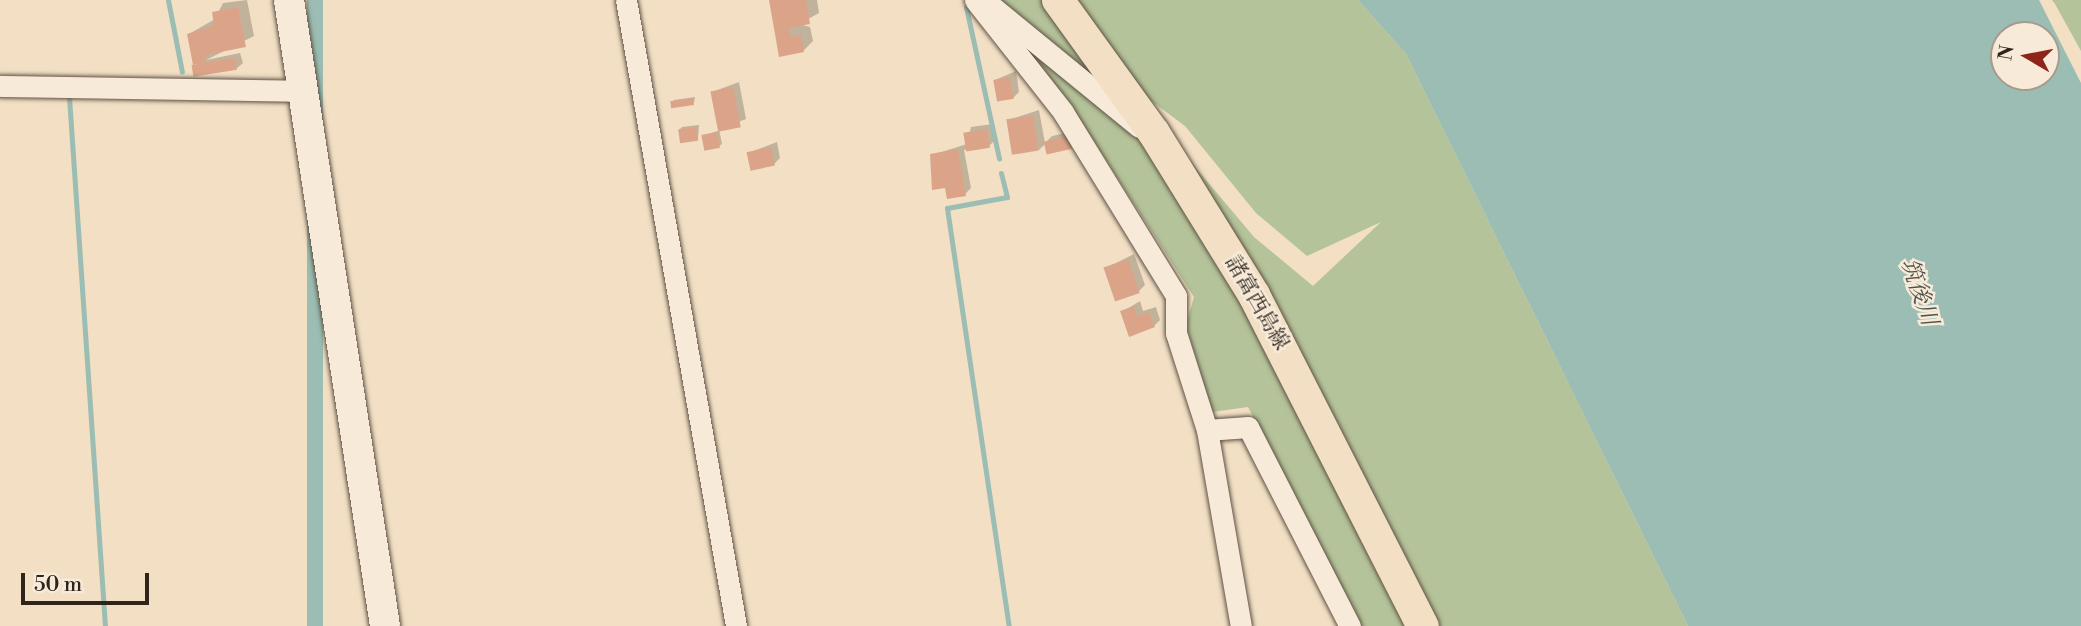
<!DOCTYPE html>
<meta charset="utf-8">
<style>
body{margin:0}
#map{position:relative;width:2081px;height:626px;overflow:hidden;background:#f2dfc4;font-family:"Libre Bodoni","Noto Serif JP",serif}
div>[style]{position:absolute}
.green>*{inset:0;background:#b4c399}
.water>*{inset:0;background:#9bbdb3;transform-origin:0 0}
.shadow>*{inset:0;background:#0003}
.stream>*{height:5px;margin:-2.5px;padding:0 2.5px;transform-origin:2.5px;border-radius:2.5px;background:#9bbdb3}
.building>*{inset:0;background:#dba488;transform-origin:0 0}
.roads{filter:drop-shadow(0 0 2px #5f5346) drop-shadow(0 0 2px #5f5346)}
.street>*{height:21px;margin:-10.5px;padding:0 10.5px;transform-origin:10.5px;border-radius:10.5px;background:#f7ead9}
.secondary>*{height:30px;margin:-15px;padding:0 15px;transform-origin:15px;border-radius:15px;background:#f7ead9}
.primary>*{height:32px;margin:-16px;padding:0 16px;transform-origin:16px;border-radius:16px;background:#f2dfc4}
span{translate:-50% -50%;white-space:nowrap;text-align:center;line-height:1.15;-webkit-text-stroke:5px #f7ead9;paint-order:stroke}
.street-label{font-size:21px;color:#2e241c}
.water-label{font-size:23px;color:#4f5249;font-style:italic}
.north{position:absolute;left:1990px;top:21px;width:70px;height:70px;box-sizing:border-box;background:#f7ead9;border:2px solid #a79b8d;border-radius:50%;rotate:280deg;font-size:19px;font-weight:700;line-height:28px;text-align:center;color:#2e241c}
.north::after{content:'';display:block;margin:auto;width:24px;height:32px;background:#8f2418;clip-path:polygon(50% 0,100% 100%,50% 72%,0 100%)}
.scale{position:absolute;left:21px;top:573px;width:128px;height:32px;box-sizing:border-box;border:4px solid #2e241c;border-top:0;padding-left:9px;font-size:21px;line-height:24px;white-space:nowrap;color:#2e241c;-webkit-text-stroke:5px #f7ead9;paint-order:stroke}
</style>
<div id="map">
<div class="green">
<i style="clip-path:polygon(999px 0,1042px 0,1119px 103px)"></i>
<i style="clip-path:polygon(1078px 0,1358px 0,1406px 54px,1688px 626px,1434px 626px,1293px 336px,1173px 141px,1254px 237px,1313px 286px,1381px 222px,1307px 256px,1256px 213px,1185px 126px,1146px 97px)"></i>
<i style="clip-path:polygon(2052px 0,2081px 0,2081px 51px,2055px 4px)"></i>
<i style="clip-path:polygon(991px 13px,1148px 146px,1245px 304px,1406px 626px,1359px 626px,1248px 407px,1212px 412px,1186px 325px,1194px 297px,1075px 112px)"></i>
</div>
<div class="water">
<i style="left:307px;top:0;width:16px;height:633px"></i>
<i style="clip-path:polygon(evenodd,1358px 0,2039px 0,2081px 83px,2081px 626px,1688px 626px,1406px 54px,1358px 0,2046px 35px,2046px 77px,2004px 77px,2004px 35px,2046px 35px)"></i>
</div>
<div class="shadow">
<i style="clip-path:polygon(247px 0,254px 36px,206px 60px,240px 53px,243px 63px,236px 69px,194px 68px,200px 62px,189px 34px,215px 19px,223px 3px)"></i>
<i style="clip-path:polygon(772px 0,817px 0,819px 13px,799px 24px,810px 27px,813px 41px,803px 51px,781px 55px)"></i>
<i style="clip-path:polygon(1016px 71px,1019px 92px,1013px 98px,995px 80px)"></i>
<i style="clip-path:polygon(739px 82px,746px 119px,719px 129px,722px 144px,719px 146px,703px 136px,720px 130px,712px 92px)"></i>
<i style="clip-path:polygon(695px 97px,694px 103px,672px 103px,674px 100px)"></i>
<i style="clip-path:polygon(1039px 110px,1045px 143px,1052px 136px,1075px 131px,1071px 148px,1046px 143px,1039px 150px,1008px 120px)"></i>
<i style="clip-path:polygon(993px 124px,995px 140px,989px 146px,964px 150px,971px 188px,965px 194px,947px 186px,932px 155px,967px 144px,971px 127px)"></i>
<i style="clip-path:polygon(699px 125px,698px 140px,679px 130px,682px 127px)"></i>
<i style="clip-path:polygon(777px 142px,780px 158px,774px 164px,748px 153px)"></i>
<i style="clip-path:polygon(1134px 254px,1145px 285px,1139px 291px,1106px 268px)"></i>
<i style="clip-path:polygon(1140px 301px,1143px 311px,1156px 307px,1160px 320px,1154px 326px,1122px 312px)"></i>
</div>
<div class="stream">
<i style="left:168px;top:0;width:73px;rotate:79deg"></i>
<i style="left:966px;top:7px;width:155px;rotate:77.7deg"></i>
<i style="left:69px;top:97px;width:530px;rotate:86.11deg"></i>
<i style="left:1001px;top:173px;width:25px;rotate:76deg"></i>
<i style="left:1007px;top:197px;width:61px;rotate:169.6deg"></i>
<i style="left:947px;top:208px;width:423px;rotate:81.6deg"></i>
</div>
<div class="building">
<i style="clip-path:polygon(769px 0,806px 0,810px 24px,789px 28px,791px 37px,801px 35px,804px 52px,779px 57px)"></i>
<i style="clip-path:polygon(238px 7px,246px 47px,205px 55px,207px 62px,193px 65px,187px 34px,214px 25px,212px 12px)"></i>
<i style="left:235px;top:58px;width:12px;height:44px;rotate:81deg"></i>
<i style="left:1010px;top:77px;width:22px;height:17px;rotate:80deg"></i>
<i style="left:733px;top:87px;width:41px;height:23px;rotate:79deg"></i>
<i style="left:693px;top:98px;width:7px;height:23px;rotate:82deg"></i>
<i style="left:1033px;top:115px;width:36px;height:27px;rotate:81deg"></i>
<i style="left:696px;top:127px;width:14px;height:18px;rotate:82deg"></i>
<i style="left:987px;top:129px;width:19px;height:24px;rotate:81deg"></i>
<i style="left:717px;top:132px;width:16px;height:16px;rotate:79deg"></i>
<i style="left:1069px;top:136px;width:13px;height:26px;rotate:77deg"></i>
<i style="left:771px;top:147px;width:19px;height:25px;rotate:78deg"></i>
<i style="clip-path:polygon(958px 149px,966px 196px,947px 199px,945px 188px,932px 190px,930px 154px)"></i>
<i style="left:1128px;top:259px;width:36px;height:26px;rotate:71deg"></i>
<i style="clip-path:polygon(1134px 306px,1137px 316px,1149px 312px,1155px 327px,1129px 337px,1120px 311px)"></i>
</div>
<div class="roads">
<div class="street">
<i style="left:626px;top:0;width:636px;rotate:80.03deg"></i>
<i style="left:975px;top:0;width:142px;rotate:51.8deg"></i>
<i style="left:1063px;top:112px;width:216px;rotate:58.4deg"></i>
<i style="left:1176px;top:296px;width:37px;rotate:90deg"></i>
<i style="left:1176px;top:333px;width:102px;rotate:72.3deg"></i>
<i style="left:1207px;top:430px;width:199px;rotate:80.2deg"></i>
<i style="left:984px;top:0;width:200px;rotate:39.3deg"></i>
<i style="left:0;top:86px;width:303px;rotate:0.9deg"></i>
<i style="left:1207px;top:430px;width:41px;rotate:-4.2deg"></i>
<i style="left:1248px;top:427px;width:224px;rotate:62.9deg"></i>
</div>
<div class="secondary">
<i style="left:289px;top:0;width:633px;rotate:81.28deg"></i>
</div>
<div class="primary">
<i style="left:1058px;top:0;width:164px;rotate:54.2deg"></i>
<i style="left:1154px;top:133px;width:190px;rotate:58.3deg"></i>
<i style="left:1254px;top:295px;width:372px;rotate:63deg"></i>
</div>
</div>
<div class="street-label">
<span style="left:1257px;top:303px;rotate:60deg">諸富西島線</span>
</div>
<div class="water-label">
<span style="left:1919px;top:292px;rotate:71deg">筑後川</span>
</div>
<div class="north">N</div>
<div class="scale">50 m</div>
</div>
